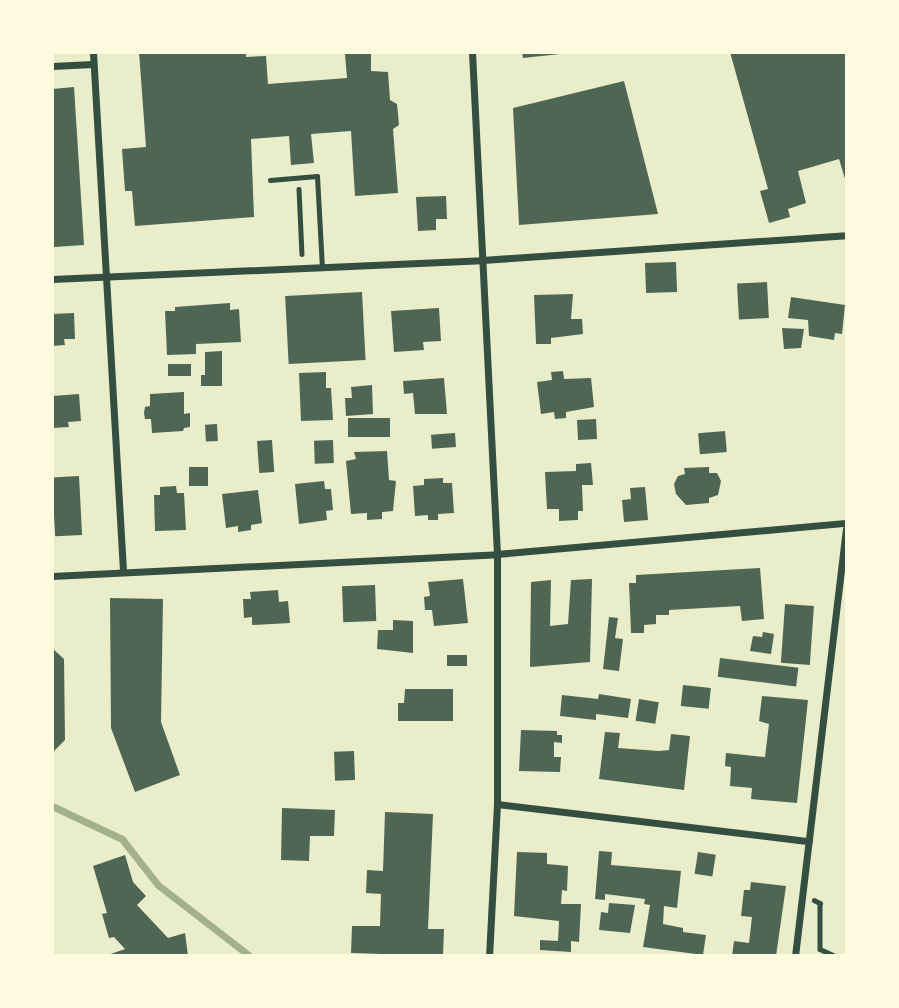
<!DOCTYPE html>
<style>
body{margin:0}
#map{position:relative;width:899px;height:1008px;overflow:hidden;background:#e9edc9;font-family:"Source Sans 3",sans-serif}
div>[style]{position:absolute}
.stream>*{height:7px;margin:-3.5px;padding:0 3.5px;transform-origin:3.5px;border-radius:3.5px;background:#a3b18a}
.building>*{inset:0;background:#4f6655;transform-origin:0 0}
.path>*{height:4.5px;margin:-2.25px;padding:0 2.25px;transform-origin:2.25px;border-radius:2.25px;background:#344e41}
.service>*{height:5px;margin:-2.5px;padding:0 2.5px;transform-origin:2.5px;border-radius:2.5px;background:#344e41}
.minor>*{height:7px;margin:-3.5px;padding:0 3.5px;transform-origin:3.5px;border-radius:3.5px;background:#344e41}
span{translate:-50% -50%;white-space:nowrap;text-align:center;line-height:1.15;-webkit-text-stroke:5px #fefae0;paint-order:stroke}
.frame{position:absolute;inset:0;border:54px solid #fefae0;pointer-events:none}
</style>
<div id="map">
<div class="stream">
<i style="left:52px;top:806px;width:77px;rotate:25.2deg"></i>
<i style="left:122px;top:839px;width:58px;rotate:52deg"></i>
<i style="left:158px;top:885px;width:116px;rotate:37.7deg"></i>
</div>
<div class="building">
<i style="clip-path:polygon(139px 52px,246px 52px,246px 57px,266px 56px,268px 84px,347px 78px,345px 54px,371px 52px,371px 71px,388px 72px,390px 100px,397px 104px,399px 125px,393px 129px,398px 193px,355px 196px,351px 131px,311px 134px,314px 163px,291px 165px,289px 136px,251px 139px,254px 217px,135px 226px,132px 191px,125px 191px,122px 149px,146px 147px)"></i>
<i style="clip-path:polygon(522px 52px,560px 52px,560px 54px,523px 58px)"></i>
<i style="clip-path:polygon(730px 52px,846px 52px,846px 182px,839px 159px,798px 171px,806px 203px,788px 209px,790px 217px,769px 223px,760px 191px,768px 189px)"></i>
<i style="clip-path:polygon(624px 81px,658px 214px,519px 225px,513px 108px)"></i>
<i style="clip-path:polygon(74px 87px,84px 245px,54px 247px,52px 89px)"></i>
<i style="clip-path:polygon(446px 196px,447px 219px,436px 219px,436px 230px,418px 231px,416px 197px)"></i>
<i style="left:676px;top:262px;width:30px;height:31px;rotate:88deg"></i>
<i style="left:767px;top:282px;width:36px;height:30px;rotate:87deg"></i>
<i style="left:362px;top:292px;width:68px;height:77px;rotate:87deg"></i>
<i style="clip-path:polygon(573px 294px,571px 319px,582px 319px,583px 334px,551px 338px,551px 344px,536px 344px,534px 295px)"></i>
<i style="clip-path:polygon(791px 297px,845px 305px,842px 334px,835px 333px,834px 340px,809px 336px,808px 320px,788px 318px)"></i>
<i style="clip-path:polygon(230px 303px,230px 310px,239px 309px,241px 342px,196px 344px,196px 354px,167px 355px,165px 311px,175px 311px,175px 307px)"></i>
<i style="clip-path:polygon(439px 308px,441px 341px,423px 342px,424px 350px,394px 352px,391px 311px)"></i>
<i style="clip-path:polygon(74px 313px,75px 339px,64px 339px,65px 345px,52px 346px,52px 314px)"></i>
<i style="clip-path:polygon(782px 328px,804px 329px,801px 348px,784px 349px)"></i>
<i style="clip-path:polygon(222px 351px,222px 386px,201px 386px,201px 375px,205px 375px,205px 352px)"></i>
<i style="left:168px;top:364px;width:23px;height:12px"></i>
<i style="clip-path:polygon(563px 371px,564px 379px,591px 378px,594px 407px,566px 412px,566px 418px,555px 419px,554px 412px,541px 414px,537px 382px,552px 380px,551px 372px)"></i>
<i style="clip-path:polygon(326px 372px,326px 388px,331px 388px,333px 420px,301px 421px,299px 373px)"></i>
<i style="clip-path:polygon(444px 378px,447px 414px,415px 414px,413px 393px,404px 394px,403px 381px)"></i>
<i style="clip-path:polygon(372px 385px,373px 414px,346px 416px,345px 398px,352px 398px,351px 387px)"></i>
<i style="clip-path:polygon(184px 392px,184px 414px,190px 413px,190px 427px,184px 428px,183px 431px,152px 433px,151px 419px,145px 419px,144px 413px,145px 407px,150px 406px,150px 394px)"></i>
<i style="clip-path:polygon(79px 394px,81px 421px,68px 422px,69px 427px,52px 428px,52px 396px)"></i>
<i style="left:390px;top:418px;width:19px;height:42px;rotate:90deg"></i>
<i style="left:596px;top:419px;width:20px;height:19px;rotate:87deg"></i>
<i style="left:217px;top:424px;width:17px;height:12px;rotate:87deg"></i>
<i style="left:725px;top:431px;width:21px;height:27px;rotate:85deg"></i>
<i style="left:455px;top:433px;width:14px;height:24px;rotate:86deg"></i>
<i style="left:272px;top:440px;width:32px;height:15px;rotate:86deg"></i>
<i style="left:333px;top:440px;width:23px;height:19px;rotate:88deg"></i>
<i style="clip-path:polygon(387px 451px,389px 480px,396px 481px,393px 511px,382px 512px,382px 519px,367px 520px,367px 513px,351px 514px,346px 461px,356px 459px,354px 452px)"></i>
<i style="clip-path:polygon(591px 463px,593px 485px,582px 485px,583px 511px,578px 511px,578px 520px,559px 521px,559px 509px,547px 509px,545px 472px,576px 471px,576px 464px)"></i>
<i style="left:189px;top:467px;width:19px;height:19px"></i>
<i style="clip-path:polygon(709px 467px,709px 473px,717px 473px,721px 481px,718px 495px,709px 498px,709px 503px,686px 505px,676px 494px,674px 484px,678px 476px,685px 474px,684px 468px)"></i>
<i style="left:79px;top:476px;width:59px;height:27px;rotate:87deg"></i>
<i style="clip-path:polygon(443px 478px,443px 483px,452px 483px,454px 513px,438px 514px,438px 520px,428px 520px,428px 515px,415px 516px,413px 486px,424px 485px,424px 479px)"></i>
<i style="clip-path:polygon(324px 481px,325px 489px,331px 489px,333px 510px,326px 511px,327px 520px,299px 524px,295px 484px)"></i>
<i style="clip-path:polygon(176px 486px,177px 493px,184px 493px,186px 530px,155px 531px,154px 495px,160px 495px,160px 487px)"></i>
<i style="clip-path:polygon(645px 487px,648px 520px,624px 522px,622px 500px,631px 499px,630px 488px)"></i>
<i style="clip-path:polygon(258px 490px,262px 523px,251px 525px,251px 530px,238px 532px,238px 526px,226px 528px,222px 494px)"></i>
<i style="clip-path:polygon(760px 568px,764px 619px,742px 621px,740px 606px,669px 610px,669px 615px,656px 615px,656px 624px,644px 625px,644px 633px,631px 633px,629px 583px,636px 583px,636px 575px)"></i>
<i style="clip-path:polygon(463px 579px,468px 623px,434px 626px,432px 610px,425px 610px,424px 597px,430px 596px,428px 582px)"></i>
<i style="clip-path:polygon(592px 579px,590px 662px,530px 667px,531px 582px,551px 580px,550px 626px,568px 624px,571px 580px)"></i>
<i style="left:375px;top:585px;width:36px;height:33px;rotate:88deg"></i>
<i style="clip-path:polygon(278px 590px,279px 602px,288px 601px,290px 623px,252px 625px,252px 617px,244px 618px,243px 599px,251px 599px,250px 592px)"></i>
<i style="clip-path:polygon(110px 598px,163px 599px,161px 722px,180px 775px,135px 792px,111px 728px)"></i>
<i style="left:785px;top:604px;width:29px;height:59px;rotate:4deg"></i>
<i style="clip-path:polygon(609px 617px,618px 618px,615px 638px,623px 639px,619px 671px,603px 669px)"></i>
<i style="clip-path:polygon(393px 620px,413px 621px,413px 653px,377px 649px,378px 630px,393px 630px)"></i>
<i style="clip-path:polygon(763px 632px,774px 634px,771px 654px,750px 651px,753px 636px,762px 637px)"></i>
<i style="clip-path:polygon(52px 648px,64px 659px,65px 740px,52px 753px)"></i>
<i style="left:447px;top:655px;width:20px;height:11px"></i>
<i style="left:720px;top:658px;width:79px;height:19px;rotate:7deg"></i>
<i style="left:683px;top:685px;width:28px;height:21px;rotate:6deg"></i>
<i style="clip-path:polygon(405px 689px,453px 689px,453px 721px,398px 721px,398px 703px,404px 703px)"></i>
<i style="clip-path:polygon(599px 694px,631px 699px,628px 718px,596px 714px,596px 720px,560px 716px,562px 695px,598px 699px)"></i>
<i style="clip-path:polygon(762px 696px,808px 700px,797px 803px,751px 799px,752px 788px,730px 786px,731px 767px,725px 766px,726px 753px,765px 757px,769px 724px,759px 721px)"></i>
<i style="left:639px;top:699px;width:20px;height:22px;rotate:9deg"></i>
<i style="clip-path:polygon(521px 730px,557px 731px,557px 735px,562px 735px,562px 743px,554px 742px,554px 757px,561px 757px,560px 772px,519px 771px)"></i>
<i style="clip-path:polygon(605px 732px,620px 733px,618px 748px,659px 751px,669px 750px,671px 734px,690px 736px,684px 790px,599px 779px)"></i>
<i style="left:354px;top:751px;width:29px;height:20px;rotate:88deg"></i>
<i style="clip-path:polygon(282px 808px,335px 810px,334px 836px,310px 836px,309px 861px,281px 860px)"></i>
<i style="clip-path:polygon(385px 812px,433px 814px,428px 929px,444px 929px,443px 956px,351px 953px,352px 926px,380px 926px,381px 894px,366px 893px,367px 870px,383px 871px)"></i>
<i style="clip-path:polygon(599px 851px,612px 852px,611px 865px,681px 871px,677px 908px,664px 906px,663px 924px,683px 928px,683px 932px,706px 935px,703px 955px,643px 947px,650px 905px,644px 904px,645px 899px,605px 894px,605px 900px,595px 899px)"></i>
<i style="clip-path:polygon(517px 852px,547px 853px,547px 864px,568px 866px,567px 891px,562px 890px,561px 904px,581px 904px,579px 942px,571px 941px,571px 952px,540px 950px,540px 940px,558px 941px,559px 921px,514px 916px)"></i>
<i style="left:698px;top:852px;width:18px;height:22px;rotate:9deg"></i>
<i style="clip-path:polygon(125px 855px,133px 882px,146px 896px,137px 905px,168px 938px,185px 933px,188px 956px,105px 956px,125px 949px,114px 937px,109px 938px,102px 914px,107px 913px,93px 866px)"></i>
<i style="clip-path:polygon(751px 882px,786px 886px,776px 956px,732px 956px,734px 941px,749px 943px,752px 917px,741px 916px,744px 890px,750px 890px)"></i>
<i style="clip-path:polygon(609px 903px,635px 905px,630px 933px,599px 930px,601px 912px,608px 913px)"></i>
</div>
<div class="path">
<i style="left:299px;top:189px;width:65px;rotate:87.4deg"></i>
<i style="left:814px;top:900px;width:7px;rotate:27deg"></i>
<i style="left:820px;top:903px;width:46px;rotate:90deg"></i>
<i style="left:820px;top:949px;width:17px;rotate:25deg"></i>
</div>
<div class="service">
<i style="left:270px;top:180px;width:47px;rotate:-4.9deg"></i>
<i style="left:317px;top:176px;width:92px;rotate:86.9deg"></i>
</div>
<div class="minor">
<i style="left:93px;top:52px;width:519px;rotate:86.69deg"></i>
<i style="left:472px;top:52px;width:503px;rotate:87.15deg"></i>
<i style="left:497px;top:554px;width:250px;rotate:90deg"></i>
<i style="left:497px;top:804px;width:152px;rotate:93deg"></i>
<i style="left:52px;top:66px;width:41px;rotate:-2.8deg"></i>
<i style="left:52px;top:279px;width:430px;rotate:-2.5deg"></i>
<i style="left:482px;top:260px;width:365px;rotate:-3.9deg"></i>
<i style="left:52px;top:576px;width:446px;rotate:-2.8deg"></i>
<i style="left:497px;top:554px;width:350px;rotate:-5.1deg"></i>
<i style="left:497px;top:804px;width:314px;rotate:6.8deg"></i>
<i style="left:795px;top:956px;width:430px;rotate:-83.2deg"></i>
</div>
<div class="frame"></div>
</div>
